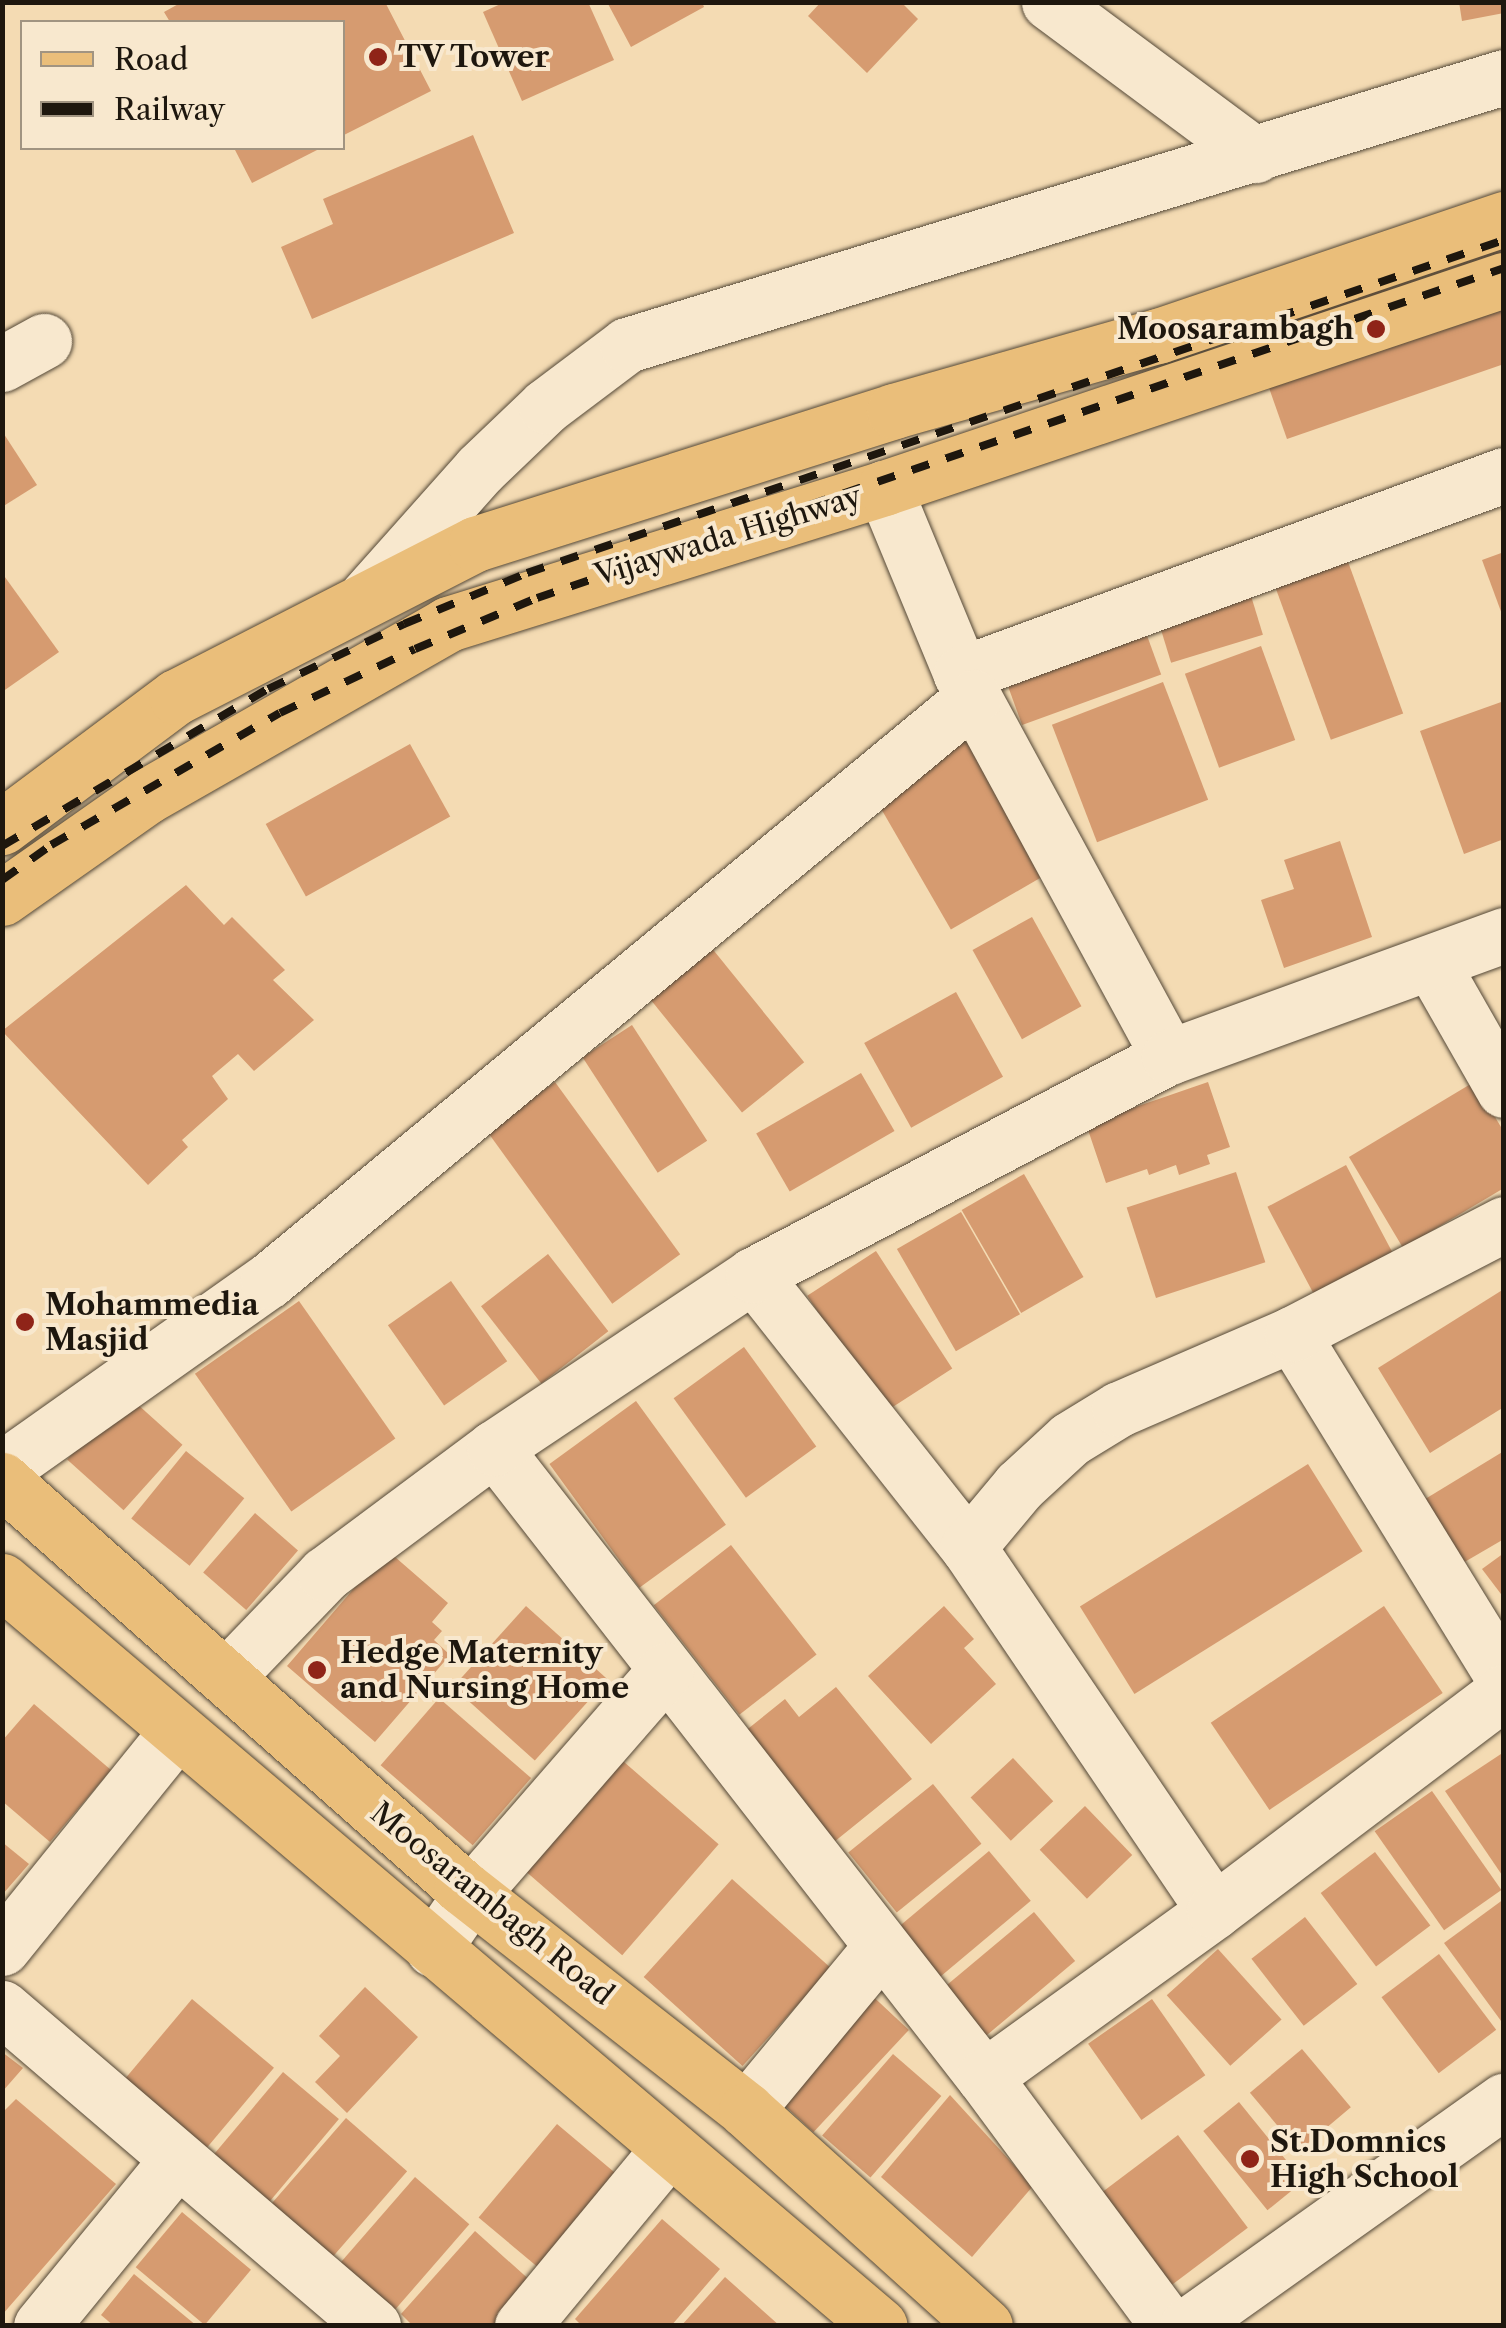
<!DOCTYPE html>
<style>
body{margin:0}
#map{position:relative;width:1506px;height:2328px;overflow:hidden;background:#f4dbb3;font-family:"Libre Caslon Text",serif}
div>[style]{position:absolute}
.building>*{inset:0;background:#d69b70;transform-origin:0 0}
.roads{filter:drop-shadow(0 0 2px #544837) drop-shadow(0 0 2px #544837)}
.minor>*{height:55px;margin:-27.5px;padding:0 27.5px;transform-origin:27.5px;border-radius:27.5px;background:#f8e8ce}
.major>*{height:55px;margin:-27.5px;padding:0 27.5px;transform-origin:27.5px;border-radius:27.5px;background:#eabe7a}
.highway>*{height:55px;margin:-27.5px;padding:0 27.5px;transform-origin:27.5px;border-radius:27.5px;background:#eabe7a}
.rail>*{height:8px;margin-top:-4px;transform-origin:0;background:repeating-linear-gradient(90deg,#1e170e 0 18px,transparent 0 36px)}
.dots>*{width:28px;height:28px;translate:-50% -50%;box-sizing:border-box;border:5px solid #f8e8ce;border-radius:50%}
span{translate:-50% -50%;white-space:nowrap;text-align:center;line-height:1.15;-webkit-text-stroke:8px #f8e8ce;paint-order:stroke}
.poi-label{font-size:30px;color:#1e170e;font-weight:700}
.left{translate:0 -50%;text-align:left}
.right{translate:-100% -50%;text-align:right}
.street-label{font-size:30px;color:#1e170e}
.frame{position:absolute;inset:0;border:5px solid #1e170e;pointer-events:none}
.legend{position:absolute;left:20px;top:20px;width:325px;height:130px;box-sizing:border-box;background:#f8e8ce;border:2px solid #a19481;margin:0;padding:12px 18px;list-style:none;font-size:30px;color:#1e170e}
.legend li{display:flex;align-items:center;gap:20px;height:50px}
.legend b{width:50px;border:2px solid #a19481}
</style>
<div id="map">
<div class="building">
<i style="clip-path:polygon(182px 2px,385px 2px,431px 91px,342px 136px,342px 22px,170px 22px,164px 12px)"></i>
<i style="clip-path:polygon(505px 2px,588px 2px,614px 60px,522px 101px,483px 12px)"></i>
<i style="clip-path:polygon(607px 2px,702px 2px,704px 7px,631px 47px)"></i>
<i style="clip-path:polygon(821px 2px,901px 2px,918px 19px,867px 73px,808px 16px)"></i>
<i style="clip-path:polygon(1459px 2px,1504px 2px,1504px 13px,1462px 21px)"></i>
<i style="clip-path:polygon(473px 135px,514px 233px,312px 319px,281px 247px,333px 224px,323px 199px)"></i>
<i style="clip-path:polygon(234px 148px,321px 148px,252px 183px)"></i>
<i style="clip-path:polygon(1504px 201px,1504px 364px,1287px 439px,1236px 294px)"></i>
<i style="clip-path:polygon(2px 431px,37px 485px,2px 507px)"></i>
<i style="left:1343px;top:548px;width:176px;height:77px;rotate:70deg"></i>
<i style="clip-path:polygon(1504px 552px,1504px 617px,1503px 617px,1482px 560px)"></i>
<i style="clip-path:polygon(2px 573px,59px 652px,2px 692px)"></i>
<i style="left:1248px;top:586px;width:51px;height:96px;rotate:73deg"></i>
<i style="left:1141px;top:619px;width:59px;height:148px;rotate:70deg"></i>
<i style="left:1261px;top:646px;width:100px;height:81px;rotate:70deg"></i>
<i style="left:1163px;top:682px;width:126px;height:119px;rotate:69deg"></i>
<i style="clip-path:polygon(1504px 701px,1504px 839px,1464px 854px,1420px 731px)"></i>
<i style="left:969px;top:739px;width:156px;height:111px;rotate:60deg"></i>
<i style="left:410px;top:744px;width:83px;height:165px;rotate:61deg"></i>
<i style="clip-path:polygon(1340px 841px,1372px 937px,1284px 968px,1261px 900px,1294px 889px,1284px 860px)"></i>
<i style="clip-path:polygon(186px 885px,224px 925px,232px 917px,285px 970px,273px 980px,314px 1020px,254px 1071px,238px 1054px,212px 1076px,228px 1099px,182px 1140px,188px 1147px,148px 1185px,2px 1031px)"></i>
<i style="left:1032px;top:917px;width:102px;height:68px;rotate:61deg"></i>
<i style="left:706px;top:941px;width:156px;height:80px;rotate:51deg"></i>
<i style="left:956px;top:992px;width:97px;height:105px;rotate:61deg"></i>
<i style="left:632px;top:1025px;width:138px;height:59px;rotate:57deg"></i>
<i style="left:861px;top:1073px;width:67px;height:121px;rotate:60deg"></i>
<i style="left:555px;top:1082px;width:213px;height:84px;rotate:54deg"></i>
<i style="clip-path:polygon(1208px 1082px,1230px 1147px,1207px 1155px,1210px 1164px,1179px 1175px,1176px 1165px,1149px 1175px,1147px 1169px,1106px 1183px,1086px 1124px)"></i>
<i style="clip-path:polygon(1474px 1082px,1504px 1132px,1504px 1188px,1403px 1248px,1349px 1157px)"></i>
<i style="left:1346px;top:1165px;width:103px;height:89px;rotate:62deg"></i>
<i style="left:1236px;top:1172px;width:95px;height:115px;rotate:72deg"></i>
<i style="left:1024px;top:1174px;width:119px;height:72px;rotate:60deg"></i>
<i style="left:961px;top:1212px;width:118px;height:74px;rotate:60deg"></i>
<i style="left:876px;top:1251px;width:140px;height:82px;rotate:57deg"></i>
<i style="left:548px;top:1254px;width:98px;height:85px;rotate:52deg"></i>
<i style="left:451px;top:1281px;width:98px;height:77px;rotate:55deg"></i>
<i style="clip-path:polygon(1504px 1289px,1504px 1407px,1430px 1453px,1378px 1368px)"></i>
<i style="left:299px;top:1301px;width:168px;height:127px;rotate:55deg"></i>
<i style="left:744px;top:1347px;width:123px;height:87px;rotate:54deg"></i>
<i style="left:126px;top:1394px;width:76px;height:88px;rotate:42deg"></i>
<i style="left:636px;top:1401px;width:153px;height:107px;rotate:54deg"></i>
<i style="left:186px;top:1451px;width:75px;height:87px;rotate:39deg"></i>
<i style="clip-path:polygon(1504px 1451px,1504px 1539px,1456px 1567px,1417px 1504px)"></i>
<i style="left:1308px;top:1464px;width:103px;height:269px;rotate:58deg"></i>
<i style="left:255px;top:1513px;width:57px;height:79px;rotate:41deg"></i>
<i style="left:731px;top:1545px;width:139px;height:98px;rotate:52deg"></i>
<i style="clip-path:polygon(387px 1550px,448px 1603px,432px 1622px,442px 1631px,434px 1640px,450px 1655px,375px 1742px,287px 1666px)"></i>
<i style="clip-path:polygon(1504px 1553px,1504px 1598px,1482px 1569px)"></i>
<i style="left:526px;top:1606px;width:110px;height:109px;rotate:42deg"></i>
<i style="clip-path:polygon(944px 1606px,974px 1639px,964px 1648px,996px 1684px,931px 1744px,868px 1676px)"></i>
<i style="left:1384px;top:1606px;width:105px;height:209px;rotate:56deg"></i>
<i style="clip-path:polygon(836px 1687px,912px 1779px,834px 1842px,744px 1732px,785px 1699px,799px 1717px)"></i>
<i style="left:439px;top:1698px;width:122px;height:89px;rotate:41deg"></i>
<i style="clip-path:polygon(34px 1704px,111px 1770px,50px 1842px,2px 1801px,2px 1741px)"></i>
<i style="clip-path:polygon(1504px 1752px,1504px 1878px,1445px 1791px)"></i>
<i style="left:616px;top:1755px;width:136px;height:147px;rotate:41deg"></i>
<i style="left:1013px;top:1758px;width:59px;height:58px;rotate:47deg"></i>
<i style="left:933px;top:1784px;width:77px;height:109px;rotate:51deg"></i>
<i style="left:1432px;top:1791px;width:121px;height:70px;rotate:55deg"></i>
<i style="left:1085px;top:1806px;width:68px;height:63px;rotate:46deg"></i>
<i style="clip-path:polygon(2px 1842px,29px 1864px,2px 1895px)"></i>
<i style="left:989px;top:1851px;width:65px;height:126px;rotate:50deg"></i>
<i style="left:1375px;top:1852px;width:92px;height:68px;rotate:53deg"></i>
<i style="left:732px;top:1879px;width:133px;height:132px;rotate:42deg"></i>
<i style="clip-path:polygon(1504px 1899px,1504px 2025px,1444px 1943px)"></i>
<i style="left:1034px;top:1912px;width:64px;height:116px;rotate:50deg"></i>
<i style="left:1305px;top:1917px;width:85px;height:68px;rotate:52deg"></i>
<i style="left:1218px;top:1949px;width:95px;height:69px;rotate:48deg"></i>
<i style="left:1439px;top:1954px;width:95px;height:72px;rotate:53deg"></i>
<i style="clip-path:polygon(365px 1987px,418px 2037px,347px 2113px,315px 2082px,340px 2056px,319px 2036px)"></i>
<i style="left:865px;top:1989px;width:60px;height:140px;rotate:43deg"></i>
<i style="left:192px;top:1999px;width:107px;height:109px;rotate:40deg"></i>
<i style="left:1152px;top:1999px;width:93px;height:78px;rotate:55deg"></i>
<i style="left:1302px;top:2049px;width:76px;height:68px;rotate:50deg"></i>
<i style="clip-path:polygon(2px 2052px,23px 2068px,2px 2092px)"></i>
<i style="left:893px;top:2054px;width:64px;height:108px;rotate:41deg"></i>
<i style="left:283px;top:2072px;width:73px;height:111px;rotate:40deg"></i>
<i style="clip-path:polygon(950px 2095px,1033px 2186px,972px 2257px,881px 2177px)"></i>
<i style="clip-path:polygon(16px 2099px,116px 2184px,2px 2315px,2px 2113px)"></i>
<i style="left:1239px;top:2102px;width:102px;height:46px;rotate:51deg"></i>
<i style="left:346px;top:2118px;width:81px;height:114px;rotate:41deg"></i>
<i style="left:557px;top:2124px;width:85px;height:122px;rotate:40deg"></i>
<i style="left:1178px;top:2135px;width:116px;height:103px;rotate:53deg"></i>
<i style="left:415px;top:2177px;width:72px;height:120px;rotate:41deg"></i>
<i style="left:182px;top:2212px;width:90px;height:72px;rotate:40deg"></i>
<i style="clip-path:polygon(662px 2219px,720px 2269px,671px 2326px,582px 2326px,575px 2319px)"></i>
<i style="clip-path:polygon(475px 2231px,533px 2283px,495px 2326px,413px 2326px,401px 2314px)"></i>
<i style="clip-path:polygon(134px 2274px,197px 2326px,114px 2326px,101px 2315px)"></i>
<i style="clip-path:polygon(725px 2277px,780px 2326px,681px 2326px)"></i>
</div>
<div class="roads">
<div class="minor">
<i style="left:1049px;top:2px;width:257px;rotate:36.6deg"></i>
<i style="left:2px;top:364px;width:48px;rotate:-28.7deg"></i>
<i style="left:884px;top:488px;width:201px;rotate:67.5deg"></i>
<i style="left:961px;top:674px;width:436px;rotate:61.5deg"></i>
<i style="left:366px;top:597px;width:171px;rotate:-48.3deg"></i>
<i style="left:480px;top:469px;width:91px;rotate:-43.7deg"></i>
<i style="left:546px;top:406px;width:101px;rotate:-37deg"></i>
<i style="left:627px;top:345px;width:917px;rotate:-16.99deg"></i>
<i style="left:961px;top:674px;width:578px;rotate:-20.13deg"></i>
<i style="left:1432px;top:964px;width:145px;rotate:60.3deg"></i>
<i style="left:753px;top:1275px;width:347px;rotate:51.7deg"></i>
<i style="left:968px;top:1547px;width:439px;rotate:55.9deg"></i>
<i style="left:1292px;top:1334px;width:405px;rotate:58.4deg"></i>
<i style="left:494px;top:1448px;width:797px;rotate:52.08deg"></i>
<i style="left:984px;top:2077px;width:310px;rotate:53.5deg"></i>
<i style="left:2px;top:1469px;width:326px;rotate:-35.3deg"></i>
<i style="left:268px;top:1281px;width:916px;rotate:-39.6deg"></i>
<i style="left:968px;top:1547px;width:80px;rotate:-50.1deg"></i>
<i style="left:1019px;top:1486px;width:69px;rotate:-42.7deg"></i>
<i style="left:1070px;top:1439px;width:57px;rotate:-31.5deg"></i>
<i style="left:1119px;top:1409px;width:189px;rotate:-23.4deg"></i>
<i style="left:1292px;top:1334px;width:239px;rotate:-27.4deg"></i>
<i style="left:226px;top:1677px;width:143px;rotate:-46.1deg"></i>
<i style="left:325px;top:1574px;width:211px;rotate:-36.7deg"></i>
<i style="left:494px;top:1448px;width:311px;rotate:-33.7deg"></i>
<i style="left:753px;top:1275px;width:470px;rotate:-27.7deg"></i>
<i style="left:1169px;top:1057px;width:357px;rotate:-20deg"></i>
<i style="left:2px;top:1948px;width:279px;rotate:-51.1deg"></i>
<i style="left:433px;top:1949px;width:67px;rotate:-55.4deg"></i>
<i style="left:471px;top:1894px;width:297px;rotate:-49deg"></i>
<i style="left:2px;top:2008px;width:489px;rotate:40.6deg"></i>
<i style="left:984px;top:2077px;width:284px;rotate:-35.8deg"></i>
<i style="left:1214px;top:1911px;width:363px;rotate:-37.1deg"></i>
<i style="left:746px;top:2110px;width:210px;rotate:-50.4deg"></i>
<i style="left:41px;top:2326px;width:213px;rotate:-50.7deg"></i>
<i style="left:522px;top:2326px;width:231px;rotate:-50.4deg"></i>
<i style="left:1187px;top:2326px;width:389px;rotate:-35.4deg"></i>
</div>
<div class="major">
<i style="left:2px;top:1480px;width:614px;rotate:41.5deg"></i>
<i style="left:462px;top:1887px;width:361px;rotate:38.1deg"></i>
<i style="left:746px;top:2110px;width:322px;rotate:42.1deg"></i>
<i style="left:2px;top:1581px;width:1151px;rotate:40.32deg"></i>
</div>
<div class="highway">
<i style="left:2px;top:827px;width:217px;rotate:-36.8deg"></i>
<i style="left:176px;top:697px;width:336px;rotate:-27.1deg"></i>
<i style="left:475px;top:544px;width:440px;rotate:-17.6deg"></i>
<i style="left:894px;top:411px;width:274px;rotate:-15.9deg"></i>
<i style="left:1158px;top:336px;width:365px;rotate:-18.7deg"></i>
<i style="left:2px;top:898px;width:177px;rotate:-35.1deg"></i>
<i style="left:147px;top:796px;width:347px;rotate:-29.7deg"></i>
<i style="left:448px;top:624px;width:457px;rotate:-17.3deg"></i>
<i style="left:884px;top:488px;width:654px;rotate:-18.55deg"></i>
</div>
</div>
<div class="rail">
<i style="left:2px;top:846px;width:309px;rotate:-30.6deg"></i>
<i style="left:268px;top:689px;width:151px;rotate:-25.5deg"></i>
<i style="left:404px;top:624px;width:133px;rotate:-22.5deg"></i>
<i style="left:527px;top:573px;width:1032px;rotate:-18.82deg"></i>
<i style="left:2px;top:880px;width:60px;rotate:-35.5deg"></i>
<i style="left:51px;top:845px;width:264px;rotate:-30deg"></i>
<i style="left:280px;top:713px;width:149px;rotate:-25.4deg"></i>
<i style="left:415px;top:649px;width:132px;rotate:-22.7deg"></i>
<i style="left:537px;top:598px;width:1022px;rotate:-18.84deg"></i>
</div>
<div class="dots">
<i style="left:378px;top:57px;background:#8f2418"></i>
<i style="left:1376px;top:329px;background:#8f2418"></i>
<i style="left:25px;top:1322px;background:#8f2418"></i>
<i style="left:317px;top:1670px;background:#8f2418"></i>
<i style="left:1250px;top:2159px;background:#8f2418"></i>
</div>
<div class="poi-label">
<span class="left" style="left:398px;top:57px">TV Tower</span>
<span class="right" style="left:1354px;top:329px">Moosarambagh</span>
<span class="left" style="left:45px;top:1322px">Mohammedia<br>Masjid</span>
<span class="left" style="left:340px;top:1670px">Hedge Maternity<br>and Nursing Home</span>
<span class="left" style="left:1270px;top:2159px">St.Domnics<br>High School</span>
</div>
<div class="street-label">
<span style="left:728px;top:536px;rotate:-17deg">Vijaywada Highway</span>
<span style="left:492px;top:1904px;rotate:39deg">Moosarambagh Road</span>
</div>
<div class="frame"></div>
<ul class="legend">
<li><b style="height:12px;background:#eabe7a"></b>Road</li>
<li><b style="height:12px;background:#1e170e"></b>Railway</li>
</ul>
</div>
